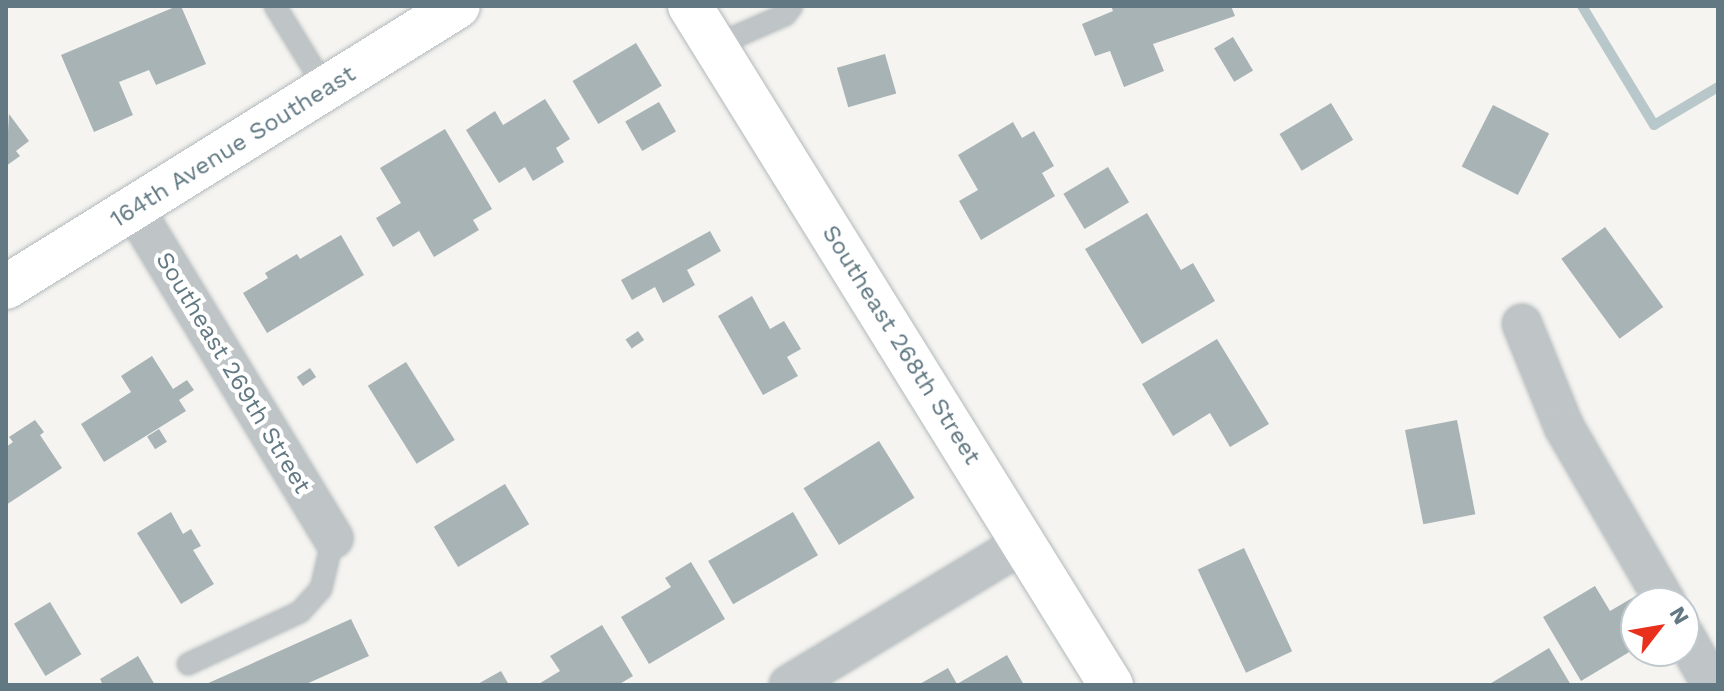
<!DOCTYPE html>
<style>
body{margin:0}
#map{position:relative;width:1724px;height:691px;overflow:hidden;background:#f5f4f0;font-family:"Work Sans",sans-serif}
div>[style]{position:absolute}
.stream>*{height:10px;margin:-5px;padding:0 5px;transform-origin:5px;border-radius:5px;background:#b8c7c9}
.building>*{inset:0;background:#a8b3b6;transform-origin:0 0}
.roads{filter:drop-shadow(0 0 2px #b2b9bc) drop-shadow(0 0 2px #b2b9bc)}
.lane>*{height:20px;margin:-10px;padding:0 10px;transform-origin:10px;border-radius:10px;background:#bfc5c7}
.street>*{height:38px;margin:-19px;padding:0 19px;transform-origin:19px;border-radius:19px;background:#bfc5c7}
.secondary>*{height:44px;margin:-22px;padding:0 22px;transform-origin:22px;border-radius:22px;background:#fff}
span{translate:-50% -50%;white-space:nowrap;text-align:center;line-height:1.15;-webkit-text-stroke:8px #fff;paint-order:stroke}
.street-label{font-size:24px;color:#627983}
.frame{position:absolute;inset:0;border:8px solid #627983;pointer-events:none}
.north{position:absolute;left:1620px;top:587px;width:80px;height:80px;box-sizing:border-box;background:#fff;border:2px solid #c0c9cd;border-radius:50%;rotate:59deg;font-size:22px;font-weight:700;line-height:32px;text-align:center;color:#627983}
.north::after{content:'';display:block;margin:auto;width:28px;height:36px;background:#e9301c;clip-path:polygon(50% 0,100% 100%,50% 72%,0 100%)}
</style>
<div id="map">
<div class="stream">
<i style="left:1582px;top:6px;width:139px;rotate:58.8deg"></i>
<i style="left:1654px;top:125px;width:74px;rotate:-30.7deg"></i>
</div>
<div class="building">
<i style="clip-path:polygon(177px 6px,181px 6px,206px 64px,156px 85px,149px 70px,119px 82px,133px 115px,94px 132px,61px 55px)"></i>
<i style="clip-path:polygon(1111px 6px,1231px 6px,1235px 16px,1153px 44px,1164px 71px,1124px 87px,1110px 51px,1095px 56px,1082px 24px,1113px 11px)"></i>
<i style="left:1233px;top:37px;width:39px;height:22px;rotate:59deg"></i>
<i style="left:636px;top:43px;width:50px;height:74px;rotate:59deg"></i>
<i style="left:885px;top:54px;width:41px;height:50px;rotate:74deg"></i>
<i style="clip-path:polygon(545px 99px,570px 139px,556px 148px,564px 162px,533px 181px,525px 167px,499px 183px,466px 130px,495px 111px,503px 125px)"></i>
<i style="left:659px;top:102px;width:34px;height:39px;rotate:60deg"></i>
<i style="left:1331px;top:103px;width:43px;height:60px;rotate:59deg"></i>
<i style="left:1493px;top:105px;width:63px;height:69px;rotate:27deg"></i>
<i style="clip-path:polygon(9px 114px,29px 141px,16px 151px,20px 156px,6px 166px)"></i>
<i style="clip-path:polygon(1013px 122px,1022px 138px,1034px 131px,1054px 166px,1042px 173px,1055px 196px,981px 240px,959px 201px,978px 190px,958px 155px)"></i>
<i style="clip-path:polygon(445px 129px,492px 209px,473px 220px,479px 230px,434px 257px,419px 231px,393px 247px,376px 218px,401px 203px,380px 168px)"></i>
<i style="left:1108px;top:167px;width:41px;height:52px;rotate:59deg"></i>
<i style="clip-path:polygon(1147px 213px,1181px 270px,1193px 263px,1215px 301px,1142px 344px,1085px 249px)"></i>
<i style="left:1605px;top:227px;width:99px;height:54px;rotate:54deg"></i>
<i style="clip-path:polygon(710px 231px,721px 251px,687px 270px,695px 285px,663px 303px,655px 287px,632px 300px,621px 280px)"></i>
<i style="clip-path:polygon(341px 235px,364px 275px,267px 333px,243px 293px,268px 278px,265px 273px,297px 254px,300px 259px)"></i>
<i style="clip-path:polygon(752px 296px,770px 329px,784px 321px,801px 349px,787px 357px,798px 376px,763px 395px,718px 316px)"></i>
<i style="left:638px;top:331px;width:11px;height:15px;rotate:56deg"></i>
<i style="clip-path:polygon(1217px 339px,1269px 424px,1230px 447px,1210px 413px,1173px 436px,1142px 384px)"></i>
<i style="clip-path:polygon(152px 356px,173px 389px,187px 380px,194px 390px,179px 400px,186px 411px,104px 462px,81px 424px,131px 392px,121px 376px)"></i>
<i style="left:406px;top:362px;width:92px;height:45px;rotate:58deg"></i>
<i style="left:310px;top:368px;width:11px;height:16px;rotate:56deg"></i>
<i style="clip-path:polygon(35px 420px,44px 432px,40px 435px,62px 468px,6px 505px,6px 447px,13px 442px,9px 437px)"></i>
<i style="left:1457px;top:420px;width:96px;height:53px;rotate:79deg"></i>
<i style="left:159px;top:429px;width:15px;height:14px;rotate:58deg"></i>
<i style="left:879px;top:441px;width:67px;height:89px;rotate:58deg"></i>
<i style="left:505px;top:484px;width:47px;height:83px;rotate:59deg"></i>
<i style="clip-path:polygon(171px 512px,183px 534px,191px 529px,201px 546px,193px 550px,214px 584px,181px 604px,137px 533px)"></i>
<i style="left:793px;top:512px;width:50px;height:98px;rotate:60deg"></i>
<i style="left:1244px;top:548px;width:114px;height:51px;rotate:65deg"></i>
<i style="clip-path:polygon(691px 562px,725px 619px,649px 664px,621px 617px,671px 587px,665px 578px)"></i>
<i style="clip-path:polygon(1595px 586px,1610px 611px,1639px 594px,1645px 603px,1636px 603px,1636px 648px,1581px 681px,1543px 617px)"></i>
<i style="left:50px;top:602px;width:61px;height:42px;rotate:59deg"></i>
<i style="clip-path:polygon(351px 619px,369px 656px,304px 685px,204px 685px)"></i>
<i style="clip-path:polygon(602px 625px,633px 676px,618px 685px,537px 685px,560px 671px,550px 656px)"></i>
<i style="clip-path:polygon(1549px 648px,1571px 685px,1488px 685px)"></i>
<i style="clip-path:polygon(1007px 655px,1024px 685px,918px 685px,948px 668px,957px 684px)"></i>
<i style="clip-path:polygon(138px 656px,155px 685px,103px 685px,100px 679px)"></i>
<i style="clip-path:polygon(501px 671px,509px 685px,476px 685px)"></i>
</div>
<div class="roads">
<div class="lane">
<i style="left:275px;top:6px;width:97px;rotate:58.4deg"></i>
<i style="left:714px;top:46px;width:77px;rotate:-23.6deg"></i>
<i style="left:785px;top:15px;width:11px;rotate:-52deg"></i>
<i style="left:188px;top:664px;width:123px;rotate:-24.9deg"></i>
<i style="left:300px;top:612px;width:31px;rotate:-48deg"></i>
<i style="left:321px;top:589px;width:52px;rotate:-76.8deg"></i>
</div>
<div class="street">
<i style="left:134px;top:209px;width:385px;rotate:58.8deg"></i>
<i style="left:1522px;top:324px;width:111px;rotate:67.8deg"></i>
<i style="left:1564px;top:427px;width:203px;rotate:59.9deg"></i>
<i style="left:1684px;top:635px;width:57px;rotate:60.8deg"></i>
<i style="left:789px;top:685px;width:276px;rotate:-31.2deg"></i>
</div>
<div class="secondary">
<i style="left:690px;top:6px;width:799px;rotate:58.2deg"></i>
<i style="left:6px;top:287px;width:532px;rotate:-31.87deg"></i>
</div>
</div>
<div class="street-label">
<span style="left:233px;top:147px;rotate:-32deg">164th Avenue Southeast</span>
<span style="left:901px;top:345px;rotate:58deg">Southeast 268th Street</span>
<span style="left:233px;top:373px;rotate:59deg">Southeast 269th Street</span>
</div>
<div class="frame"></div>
<div class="north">N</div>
</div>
